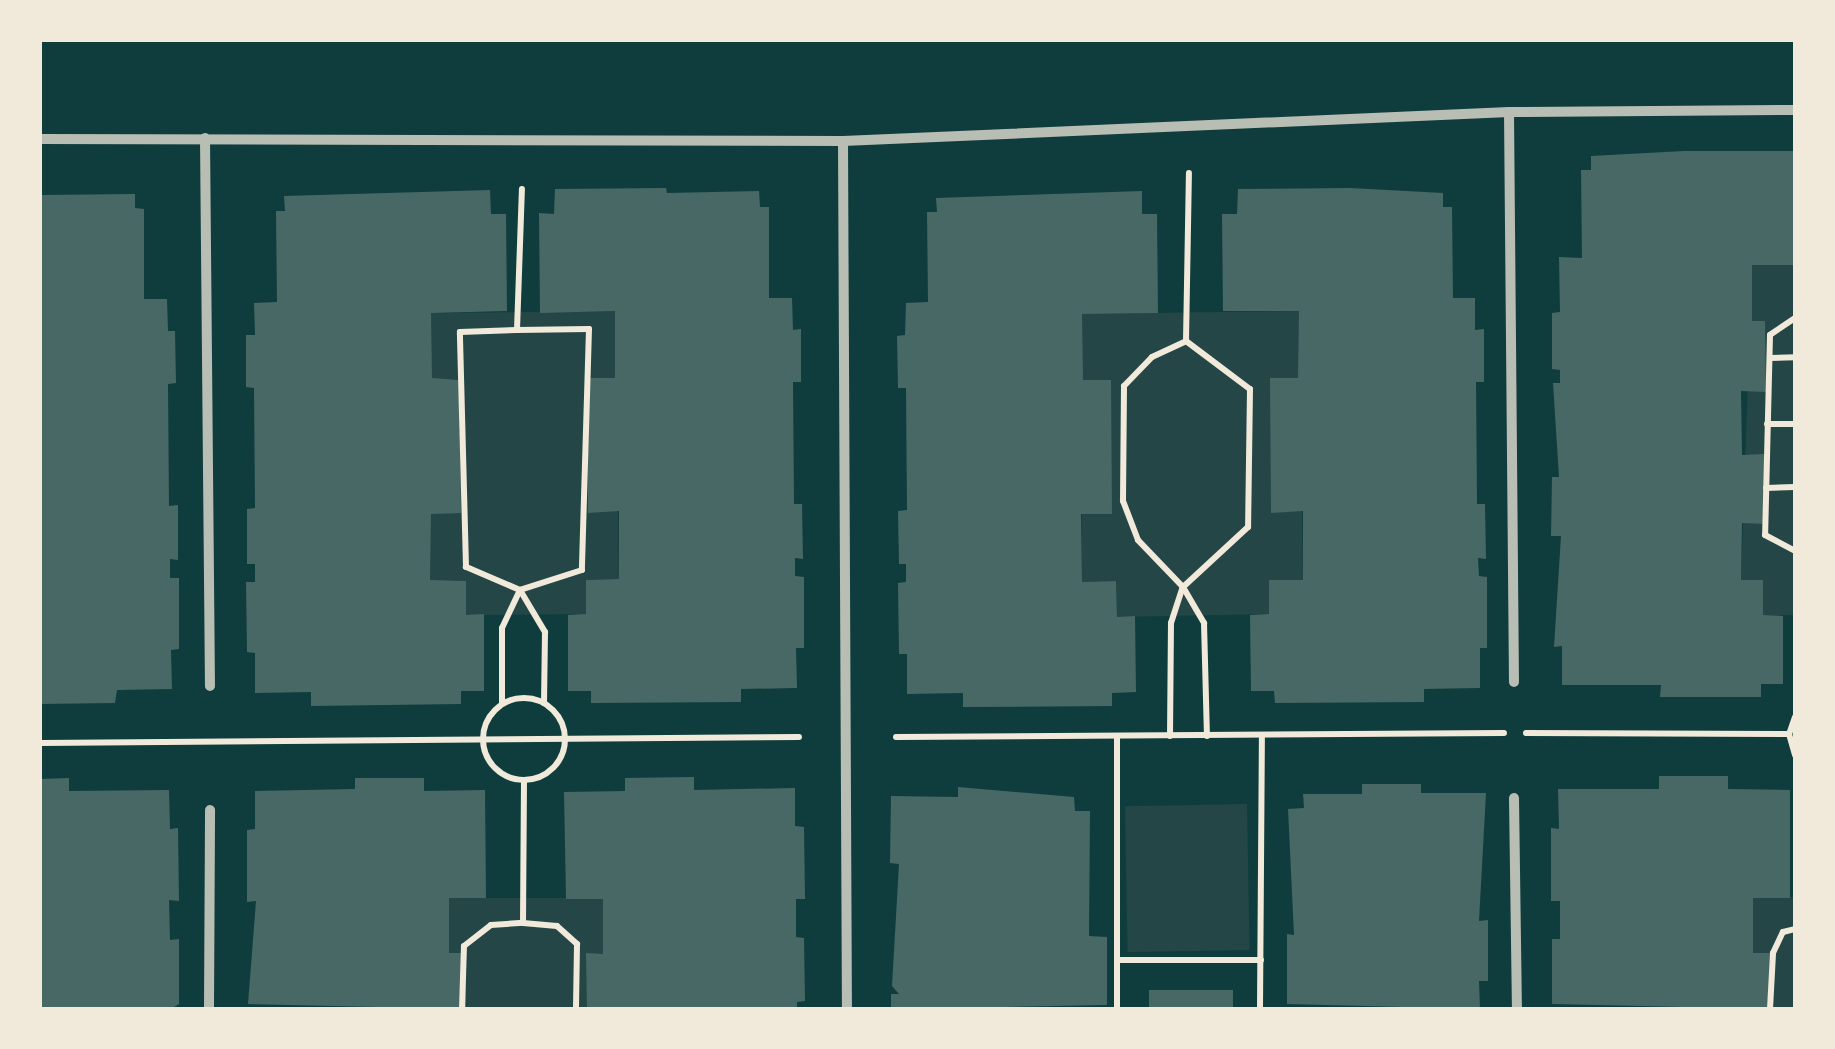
<!DOCTYPE html>
<style>
body{margin:0}
#map{position:relative;width:1835px;height:1049px;overflow:hidden;background:#0f3d3e;font-family:"Titillium Web",sans-serif}
div>[style]{position:absolute}
.green>*{inset:0;background:#244646;transform-origin:0 0}
.building>*{inset:0;background:#486865;transform-origin:0 0}
.path>*{height:6px;margin:-3px;padding:0 3px;transform-origin:3px;border-radius:3px;background:#f1e9da}
.path>.ring{margin:-3px;padding:0;box-sizing:content-box;background:none;border:6px solid #f1e9da;border-radius:50%}
.minor>*{height:10px;margin:-5px;padding:0 5px;transform-origin:5px;border-radius:5px;background:#b8beb3}
span{translate:-50% -50%;white-space:nowrap;text-align:center;line-height:1.15;-webkit-text-stroke:8px #f1e9da;paint-order:stroke}
.frame{position:absolute;inset:0;border:42px solid #f1e9da;pointer-events:none}
</style>
<div id="map">
<div class="green">
<i style="clip-path:polygon(1795px 264px,1795px 615px,1763px 615px,1763px 580px,1741px 580px,1752px 265px)"></i>
<i style="clip-path:polygon(615px 311px,619px 579px,586px 580px,586px 614px,466px 615px,430px 580px,431px 313px)"></i>
<i style="clip-path:polygon(1299px 311px,1303px 580px,1269px 580px,1269px 614px,1117px 617px,1116px 581px,1082px 582px,1082px 314px)"></i>
<i style="left:1247px;top:804px;width:146px;height:122px;rotate:89deg"></i>
<i style="left:1795px;top:897px;width:112px;height:42px;rotate:90deg"></i>
<i style="left:449px;top:898px;width:154px;height:111px"></i>
</div>
<div class="building">
<i style="clip-path:polygon(1684px 151px,1795px 151px,1795px 265px,1752px 265px,1752px 321px,1765px 321px,1766px 392px,1741px 391px,1742px 455px,1764px 454px,1765px 524px,1742px 523px,1741px 580px,1763px 580px,1763px 615px,1783px 616px,1783px 684px,1761px 684px,1761px 697px,1660px 697px,1661px 685px,1562px 685px,1562px 646px,1554px 647px,1561px 536px,1551px 536px,1552px 477px,1559px 477px,1553px 383px,1560px 383px,1560px 370px,1552px 369px,1552px 313px,1560px 312px,1559px 257px,1582px 258px,1581px 170px,1591px 170px,1591px 156px)"></i>
<i style="clip-path:polygon(666px 188px,667px 193px,759px 191px,760px 207px,769px 207px,769px 298px,792px 298px,793px 330px,801px 329px,801px 382px,793px 382px,794px 504px,802px 504px,803px 559px,795px 558px,795px 576px,804px 577px,804px 648px,796px 648px,797px 688px,741px 689px,741px 702px,591px 703px,591px 691px,568px 691px,568px 615px,586px 614px,586px 580px,619px 579px,619px 511px,588px 513px,588px 378px,615px 378px,615px 311px,540px 313px,539px 213px,554px 214px,555px 189px)"></i>
<i style="clip-path:polygon(1350px 188px,1443px 193px,1443px 207px,1452px 207px,1453px 298px,1475px 298px,1475px 330px,1484px 329px,1484px 382px,1476px 382px,1477px 504px,1485px 504px,1486px 559px,1478px 558px,1479px 576px,1487px 577px,1487px 648px,1480px 648px,1480px 688px,1424px 689px,1424px 702px,1275px 703px,1274px 691px,1251px 691px,1250px 615px,1269px 614px,1269px 580px,1303px 580px,1303px 511px,1271px 513px,1270px 378px,1298px 378px,1299px 311px,1223px 311px,1222px 214px,1237px 214px,1238px 189px)"></i>
<i style="clip-path:polygon(490px 190px,491px 214px,506px 214px,507px 311px,431px 313px,432px 378px,459px 380px,461px 513px,431px 514px,430px 580px,466px 581px,466px 615px,484px 614px,484px 691px,461px 691px,461px 704px,311px 706px,311px 692px,255px 693px,255px 653px,247px 652px,246px 582px,255px 582px,255px 564px,247px 564px,247px 509px,255px 508px,254px 388px,246px 387px,246px 335px,255px 335px,254px 303px,277px 302px,276px 211px,285px 211px,284px 196px)"></i>
<i style="clip-path:polygon(1142px 191px,1142px 214px,1157px 214px,1158px 313px,1082px 314px,1083px 380px,1111px 380px,1112px 514px,1081px 514px,1082px 582px,1116px 581px,1117px 617px,1135px 616px,1136px 692px,1112px 693px,1112px 706px,963px 707px,963px 693px,907px 694px,907px 654px,899px 654px,898px 583px,906px 582px,906px 564px,899px 564px,898px 511px,907px 510px,906px 388px,898px 388px,897px 336px,905px 335px,906px 303px,928px 302px,927px 212px,937px 212px,936px 198px)"></i>
<i style="clip-path:polygon(135px 194px,135px 208px,144px 209px,144px 299px,167px 299px,168px 331px,175px 331px,176px 383px,168px 384px,169px 506px,178px 505px,178px 560px,170px 559px,170px 578px,179px 578px,179px 649px,171px 650px,172px 689px,117px 690px,115px 703px,40px 704px,40px 195px)"></i>
<i style="clip-path:polygon(1659px 776px,1728px 776px,1728px 789px,1790px 790px,1790px 898px,1753px 898px,1753px 953px,1770px 953px,1770px 1009px,1552px 1004px,1552px 939px,1560px 939px,1560px 901px,1551px 901px,1551px 828px,1559px 829px,1558px 789px,1659px 789px)"></i>
<i style="clip-path:polygon(694px 777px,694px 790px,795px 788px,795px 826px,804px 827px,805px 899px,796px 899px,796px 937px,804px 938px,805px 1001px,797px 1002px,797px 1009px,587px 1009px,586px 953px,603px 954px,603px 899px,566px 899px,564px 792px,625px 791px,625px 778px)"></i>
<i style="clip-path:polygon(69px 778px,69px 791px,169px 790px,170px 829px,178px 828px,179px 901px,169px 900px,170px 940px,179px 939px,179px 1004px,171px 1009px,40px 1009px,40px 779px)"></i>
<i style="clip-path:polygon(355px 778px,424px 778px,424px 791px,485px 790px,486px 898px,449px 898px,449px 953px,466px 953px,466px 1009px,248px 1004px,256px 901px,247px 902px,247px 830px,255px 829px,255px 791px,355px 789px)"></i>
<i style="clip-path:polygon(1362px 784px,1421px 784px,1421px 793px,1486px 793px,1479px 921px,1488px 920px,1488px 981px,1479px 981px,1480px 1009px,1287px 1004px,1287px 934px,1294px 935px,1288px 809px,1304px 808px,1303px 794px,1362px 794px)"></i>
<i style="clip-path:polygon(958px 787px,1074px 797px,1075px 811px,1090px 811px,1089px 936px,1107px 937px,1107px 1005px,891px 1009px,891px 994px,899px 994px,892px 986px,899px 864px,890px 863px,891px 796px,958px 797px)"></i>
<i style="left:1149px;top:990px;width:84px;height:19px"></i>
</div>
<div class="path">
<i style="left:1795px;top:318px;width:30px;rotate:146deg"></i>
<i style="left:1770px;top:335px;width:200px;rotate:91.4deg"></i>
<i style="left:1765px;top:535px;width:34px;rotate:28deg"></i>
<i style="left:517px;top:330px;width:72px;rotate:-0.8deg"></i>
<i style="left:589px;top:329px;width:241px;rotate:91.7deg"></i>
<i style="left:582px;top:570px;width:65px;rotate:162.1deg"></i>
<i style="left:520px;top:590px;width:49px;rotate:59.2deg"></i>
<i style="left:545px;top:632px;width:71px;rotate:90.8deg"></i>
<i style="left:1186px;top:341px;width:80px;rotate:36.9deg"></i>
<i style="left:1250px;top:389px;width:138px;rotate:90.8deg"></i>
<i style="left:1248px;top:527px;width:88px;rotate:137.3deg"></i>
<i style="left:1183px;top:587px;width:42px;rotate:59.7deg"></i>
<i style="left:1204px;top:623px;width:113px;rotate:88.5deg"></i>
<i style="left:1770px;top:358px;width:25px;rotate:-2deg"></i>
<i style="left:1767px;top:424px;width:28px"></i>
<i style="left:1766px;top:488px;width:29px;rotate:-2deg"></i>
<i class="ring" style="left:483px;top:698px;width:76px;height:76px"></i>
<i style="left:502px;top:703px;width:75px;rotate:-90deg"></i>
<i style="left:502px;top:628px;width:42px;rotate:-64.7deg"></i>
<i style="left:520px;top:590px;width:59px;rotate:-156.9deg"></i>
<i style="left:466px;top:567px;width:235px;rotate:-91.5deg"></i>
<i style="left:460px;top:332px;width:57px;rotate:-2deg"></i>
<i style="left:517px;top:330px;width:141px;rotate:-88deg"></i>
<i style="left:1795px;top:717px;width:18px;rotate:109deg"></i>
<i style="left:1789px;top:734px;width:22px;rotate:74deg"></i>
<i style="left:1526px;top:733px;width:263px;rotate:0.2deg"></i>
<i style="left:1117px;top:736px;width:273px;rotate:90deg"></i>
<i style="left:1170px;top:736px;width:113px;rotate:-89.5deg"></i>
<i style="left:1171px;top:623px;width:38px;rotate:-72deg"></i>
<i style="left:1183px;top:587px;width:65px;rotate:-133.8deg"></i>
<i style="left:1138px;top:540px;width:42px;rotate:-111deg"></i>
<i style="left:1123px;top:501px;width:115px;rotate:-89.5deg"></i>
<i style="left:1124px;top:386px;width:40px;rotate:-46deg"></i>
<i style="left:1152px;top:357px;width:38px;rotate:-25deg"></i>
<i style="left:1186px;top:341px;width:168px;rotate:-89deg"></i>
<i style="left:896px;top:737px;width:608px;rotate:-0.38deg"></i>
<i style="left:40px;top:743px;width:759px;rotate:-0.45deg"></i>
<i style="left:524px;top:780px;width:143px;rotate:90.4deg"></i>
<i style="left:523px;top:923px;width:34px;rotate:5deg"></i>
<i style="left:557px;top:926px;width:27px;rotate:42deg"></i>
<i style="left:577px;top:944px;width:65px;rotate:90.9deg"></i>
<i style="left:1117px;top:960px;width:144px"></i>
<i style="left:462px;top:1009px;width:63px;rotate:-88.2deg"></i>
<i style="left:464px;top:946px;width:34px;rotate:-38deg"></i>
<i style="left:491px;top:925px;width:32px;rotate:-4deg"></i>
<i style="left:1260px;top:1009px;width:274px;rotate:-89.6deg"></i>
<i style="left:1770px;top:1009px;width:56px;rotate:-86.9deg"></i>
<i style="left:1773px;top:953px;width:23px;rotate:-65deg"></i>
<i style="left:1783px;top:932px;width:12px;rotate:-14deg"></i>
</div>
<div class="minor">
<i style="left:1509px;top:112px;width:570px;rotate:89.5deg"></i>
<i style="left:205px;top:138px;width:548px;rotate:89.48deg"></i>
<i style="left:40px;top:139px;width:803px;rotate:0.14deg"></i>
<i style="left:843px;top:141px;width:667px;rotate:-2.49deg"></i>
<i style="left:1509px;top:112px;width:286px;rotate:-0.4deg"></i>
<i style="left:843px;top:141px;width:868px;rotate:89.74deg"></i>
<i style="left:1514px;top:798px;width:211px;rotate:89.2deg"></i>
<i style="left:209px;top:1009px;width:199px;rotate:-89.7deg"></i>
</div>
<div class="frame"></div>
</div>
